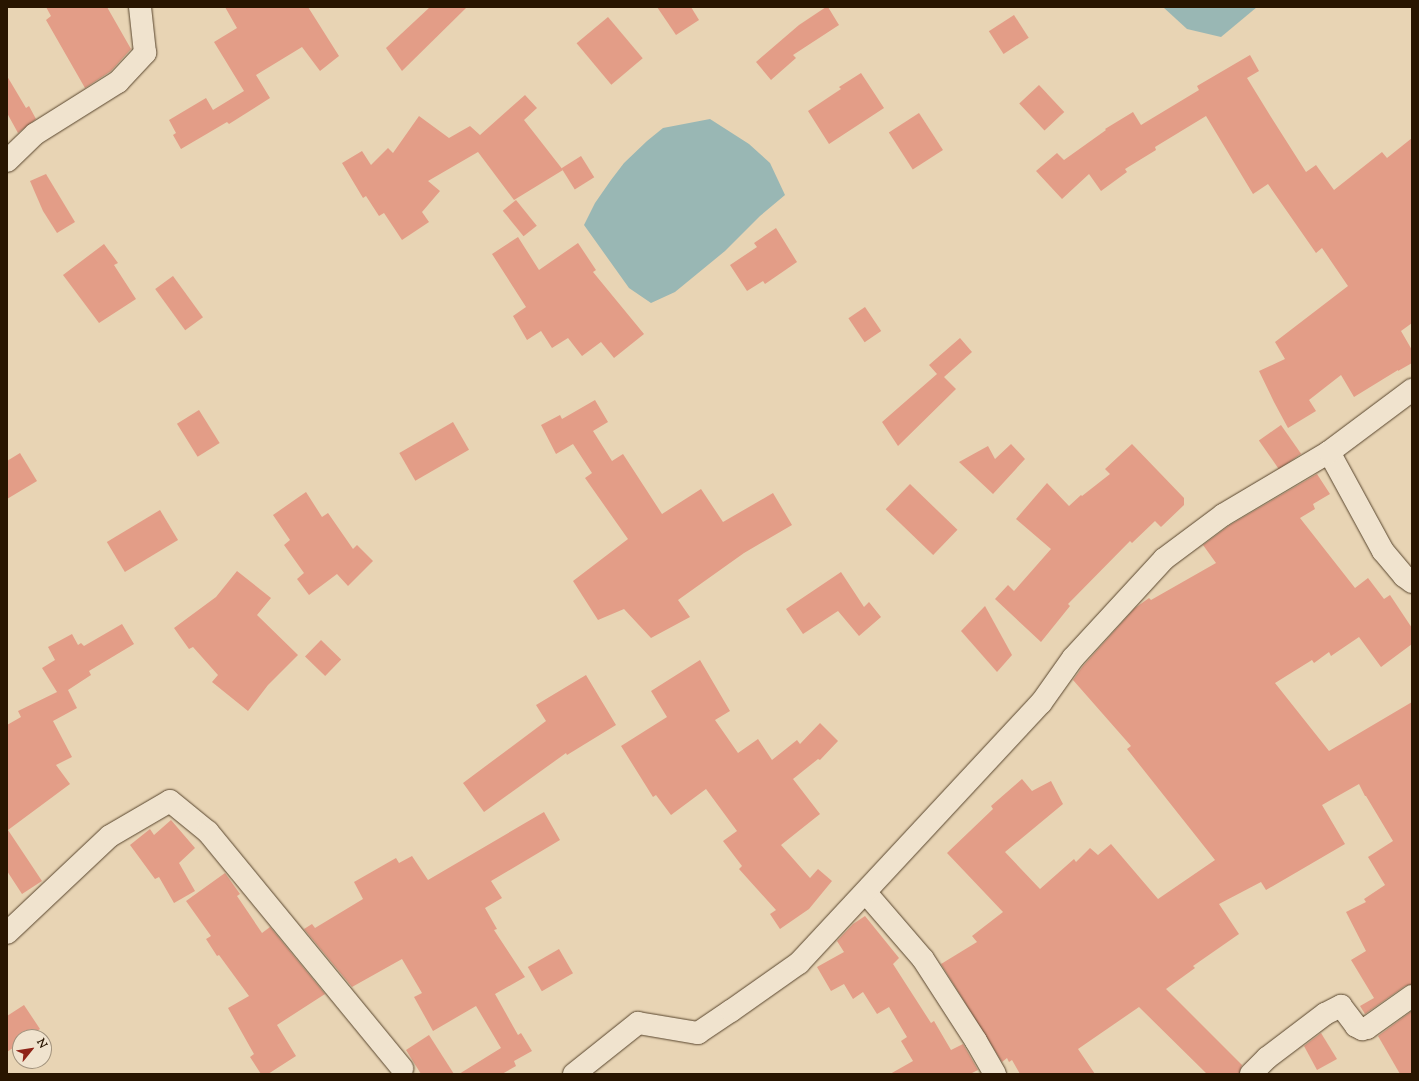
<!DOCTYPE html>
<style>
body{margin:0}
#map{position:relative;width:1419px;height:1081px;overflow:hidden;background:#e8d4b4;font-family:"Sorts Mill Goudy",serif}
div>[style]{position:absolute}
.water>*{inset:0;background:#99b7b4}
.building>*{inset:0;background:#e39d87;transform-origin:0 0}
.roads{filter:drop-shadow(0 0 1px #58452d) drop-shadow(0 0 1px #58452d)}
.street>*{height:22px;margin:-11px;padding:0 11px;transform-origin:11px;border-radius:11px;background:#f0e3ce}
span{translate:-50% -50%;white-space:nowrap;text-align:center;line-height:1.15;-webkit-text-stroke:3px #f0e3ce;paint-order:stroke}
.frame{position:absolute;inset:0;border:8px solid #281500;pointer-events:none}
.north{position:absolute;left:12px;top:1029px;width:40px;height:40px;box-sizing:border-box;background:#f0e3ce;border:1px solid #a0917c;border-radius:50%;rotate:60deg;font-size:11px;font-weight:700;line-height:16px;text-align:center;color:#281500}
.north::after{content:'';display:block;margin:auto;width:14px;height:18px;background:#8f2418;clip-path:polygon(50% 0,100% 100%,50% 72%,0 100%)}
</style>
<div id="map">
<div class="water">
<i style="clip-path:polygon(1163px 7px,1257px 7px,1221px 37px,1187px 29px)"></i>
<i style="clip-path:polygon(710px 119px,749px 144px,770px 163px,785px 195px,760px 216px,725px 251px,675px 292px,651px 303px,629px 288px,584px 225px,595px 203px,611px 180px,624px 163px,647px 141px,663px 128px)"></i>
</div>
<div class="building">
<i style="clip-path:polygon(46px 7px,107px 7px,131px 49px,111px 71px,85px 88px,46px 20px,51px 16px)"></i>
<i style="clip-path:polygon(225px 7px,308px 7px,339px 56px,320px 71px,302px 47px,256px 75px,270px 98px,229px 124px,227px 122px,181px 149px,173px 135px,176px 133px,169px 120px,206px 98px,213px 110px,244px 91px,214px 42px,237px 28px)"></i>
<i style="clip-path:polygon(430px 7px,467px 7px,402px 71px,386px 48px)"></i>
<i style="clip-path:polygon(657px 7px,691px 7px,699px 20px,676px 35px)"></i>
<i style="clip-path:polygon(826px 7px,828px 7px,839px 25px,793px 55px,796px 58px,771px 80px,756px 62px,799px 25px)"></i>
<i style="left:1014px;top:15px;width:27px;height:30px;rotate:57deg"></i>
<i style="left:608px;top:17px;width:54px;height:41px;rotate:50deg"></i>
<i style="clip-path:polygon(1250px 55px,1259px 71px,1247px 78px,1271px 117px,1306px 172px,1316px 165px,1334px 190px,1382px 152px,1387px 158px,1412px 138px,1412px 323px,1401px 331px,1412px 350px,1412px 363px,1398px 371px,1398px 370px,1354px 397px,1341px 375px,1309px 400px,1316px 411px,1288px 428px,1274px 402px,1259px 371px,1285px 359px,1275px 342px,1348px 286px,1322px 248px,1316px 253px,1268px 184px,1253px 194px,1206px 116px,1155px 147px,1156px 150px,1125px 169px,1127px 172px,1101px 191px,1089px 174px,1062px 199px,1036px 171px,1057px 153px,1064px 160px,1106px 130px,1105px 129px,1133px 112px,1141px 125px,1199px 90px,1197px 86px)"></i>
<i style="clip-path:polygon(861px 73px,884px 108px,829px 144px,808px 111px,841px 89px,839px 87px)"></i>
<i style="clip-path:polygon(7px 76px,26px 108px,29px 106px,36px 119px,18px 133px,7px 113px)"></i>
<i style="left:1039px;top:85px;width:37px;height:27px;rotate:47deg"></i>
<i style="clip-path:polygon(525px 95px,537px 108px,524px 120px,563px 170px,514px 200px,478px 152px,428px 181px,440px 191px,422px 212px,429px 222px,402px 240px,384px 213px,379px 216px,366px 196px,363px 198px,342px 163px,362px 151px,371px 165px,388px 148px,393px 153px,419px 116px,449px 138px,470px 126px,480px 135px)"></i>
<i style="left:919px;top:113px;width:44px;height:36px;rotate:57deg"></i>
<i style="left:581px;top:156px;width:25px;height:23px;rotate:58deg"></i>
<i style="clip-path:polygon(46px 174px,75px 222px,57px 233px,43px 211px,30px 181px)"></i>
<i style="left:516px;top:200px;width:33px;height:17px;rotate:51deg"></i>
<i style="clip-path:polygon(776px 228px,797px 262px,765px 284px,763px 281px,747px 291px,730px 265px,757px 247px,754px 243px)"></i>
<i style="clip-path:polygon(518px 237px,539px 270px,578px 243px,596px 270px,593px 272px,644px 334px,614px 358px,601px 342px,582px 356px,568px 338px,552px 348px,541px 331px,527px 340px,513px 316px,526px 307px,492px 254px)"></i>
<i style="clip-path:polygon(104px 244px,118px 263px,114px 265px,136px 299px,99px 323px,63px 275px)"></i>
<i style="left:173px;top:276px;width:51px;height:22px;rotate:54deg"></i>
<i style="left:865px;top:307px;width:29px;height:20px;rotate:56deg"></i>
<i style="clip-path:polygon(960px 338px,972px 352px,944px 377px,956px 389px,898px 446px,882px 422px,937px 374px,929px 365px)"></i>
<i style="clip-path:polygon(595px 400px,608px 422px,593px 431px,612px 461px,623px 454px,662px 514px,701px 489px,723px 522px,773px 493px,792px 525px,744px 553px,678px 600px,690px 617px,651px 638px,624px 609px,598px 620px,573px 581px,628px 539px,585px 478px,592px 473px,573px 444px,556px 454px,541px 425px,560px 415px,562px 419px)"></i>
<i style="left:199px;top:410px;width:39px;height:26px;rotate:58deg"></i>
<i style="left:453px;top:422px;width:32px;height:62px;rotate:60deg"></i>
<i style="left:1281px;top:425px;width:35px;height:27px;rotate:55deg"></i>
<i style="clip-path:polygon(1011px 444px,1025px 459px,993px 494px,959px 462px,988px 446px,995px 459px)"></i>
<i style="clip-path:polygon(1132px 444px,1184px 498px,1184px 505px,1161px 527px,1155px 521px,1132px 543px,1130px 541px,1068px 604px,1070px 606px,1041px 642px,995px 599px,1008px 585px,1014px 591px,1051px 549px,1016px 519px,1047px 483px,1069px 506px,1081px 495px,1082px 496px,1110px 474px,1105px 469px)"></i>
<i style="clip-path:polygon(20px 453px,37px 481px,7px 499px,7px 461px)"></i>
<i style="clip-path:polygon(1317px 474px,1330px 494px,1313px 504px,1315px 509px,1300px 518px,1355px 588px,1368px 578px,1384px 599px,1390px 595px,1412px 628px,1412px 644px,1381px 667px,1359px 637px,1331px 656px,1329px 652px,1314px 663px,1312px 660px,1275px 683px,1329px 751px,1412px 702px,1412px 984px,1405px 986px,1365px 1014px,1360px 1006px,1374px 998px,1351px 960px,1366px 951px,1346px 912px,1366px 902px,1364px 899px,1385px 885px,1368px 857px,1393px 841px,1366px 796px,1365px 796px,1359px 784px,1322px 805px,1345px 844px,1266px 890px,1261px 882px,1219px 904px,1239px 934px,1193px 966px,1195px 968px,1166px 989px,1242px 1065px,1239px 1074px,1207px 1074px,1139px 1007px,1078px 1049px,1095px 1074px,1020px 1074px,1012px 1060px,1009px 1062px,1007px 1058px,1002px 1062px,941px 964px,977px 942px,972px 936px,1003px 912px,947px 853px,993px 809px,991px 806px,1022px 779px,1032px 791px,1051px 781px,1063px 804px,1005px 852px,1040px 889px,1074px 859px,1076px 862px,1090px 848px,1098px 855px,1111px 844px,1158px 899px,1215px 860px,1127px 749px,1131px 746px,1073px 680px,1083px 666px,1135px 608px,1149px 598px,1151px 600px,1216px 563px,1203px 545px,1230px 525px)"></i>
<i style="left:910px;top:484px;width:66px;height:35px;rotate:44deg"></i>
<i style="clip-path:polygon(306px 492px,322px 517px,328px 513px,353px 549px,357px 545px,373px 561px,348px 586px,337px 574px,309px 595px,297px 579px,304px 573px,284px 545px,290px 540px,273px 515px)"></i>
<i style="left:160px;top:510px;width:35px;height:62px;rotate:59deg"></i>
<i style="clip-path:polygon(237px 571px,271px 598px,257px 615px,298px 655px,268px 685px,248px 711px,212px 682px,218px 675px,193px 647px,189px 649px,174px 628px,216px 597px)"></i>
<i style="clip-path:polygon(841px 572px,864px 607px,869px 602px,881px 617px,859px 636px,838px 611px,803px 634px,786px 609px)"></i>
<i style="clip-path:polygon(985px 606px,1012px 655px,997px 672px,961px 631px)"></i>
<i style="clip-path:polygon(122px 624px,134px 644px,89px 671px,91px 675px,68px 690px,77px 708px,53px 721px,72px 757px,56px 765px,70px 784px,8px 830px,42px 881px,22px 894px,7px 871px,7px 725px,21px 717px,18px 711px,57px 692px,42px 668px,55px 660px,48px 647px,72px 634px,78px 645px,81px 643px,84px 646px)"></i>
<i style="left:321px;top:640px;width:28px;height:23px;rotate:44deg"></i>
<i style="clip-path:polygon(700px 660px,730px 711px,715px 720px,738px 753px,758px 739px,772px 760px,797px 740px,800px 744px,820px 723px,838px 741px,820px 760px,818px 759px,793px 779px,820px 814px,781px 845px,810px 878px,818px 869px,832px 881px,809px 909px,780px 929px,770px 914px,776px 910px,739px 869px,742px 866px,723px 841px,737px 831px,706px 789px,671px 815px,656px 795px,653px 797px,621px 746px,667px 717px,651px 691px)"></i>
<i style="clip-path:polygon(586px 675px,616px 725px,567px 755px,566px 753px,484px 812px,463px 783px,546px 721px,536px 705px)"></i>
<i style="clip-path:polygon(544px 812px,560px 840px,491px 881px,502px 898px,485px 908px,497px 929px,494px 930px,525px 977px,495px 994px,518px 1035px,521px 1033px,532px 1051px,514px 1061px,516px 1066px,502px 1074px,459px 1074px,501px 1048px,476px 1006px,433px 1031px,414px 997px,422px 993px,402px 959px,352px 987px,304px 929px,312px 924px,315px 928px,363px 899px,354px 882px,396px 858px,399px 863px,412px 856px,428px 880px)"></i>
<i style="clip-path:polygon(171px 820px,195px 848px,179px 863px,195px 891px,174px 903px,159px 877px,155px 879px,130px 845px,150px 829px,154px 835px)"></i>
<i style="clip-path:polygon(225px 873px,240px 894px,237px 896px,262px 933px,270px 927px,325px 994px,277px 1025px,296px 1056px,268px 1074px,261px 1074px,250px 1057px,254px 1054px,228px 1008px,249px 996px,219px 955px,217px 956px,206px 939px,211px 936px,186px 901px)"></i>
<i style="clip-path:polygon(865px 916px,899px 958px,893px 964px,931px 1023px,934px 1021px,951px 1050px,963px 1044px,978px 1070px,970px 1074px,890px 1074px,913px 1061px,901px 1041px,907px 1037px,889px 1007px,877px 1014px,863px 992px,853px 999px,844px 984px,831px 991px,817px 967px,844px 952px,837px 941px,853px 924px)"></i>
<i style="left:559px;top:949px;width:28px;height:36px;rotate:60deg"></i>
<i style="clip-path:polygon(24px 1005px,40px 1029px,29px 1037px,20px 1037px,20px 1043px,7px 1052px,7px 1016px)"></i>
<i style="clip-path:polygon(1412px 1011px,1412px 1074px,1400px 1074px,1378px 1036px)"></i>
<i style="clip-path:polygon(1321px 1033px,1337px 1059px,1317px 1070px,1304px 1046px)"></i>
<i style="clip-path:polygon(429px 1035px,454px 1074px,421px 1074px,406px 1050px)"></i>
</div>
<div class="roads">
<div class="street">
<i style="left:7px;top:161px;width:39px;rotate:-44deg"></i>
<i style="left:35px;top:134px;width:98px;rotate:-32.1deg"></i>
<i style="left:118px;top:82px;width:40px;rotate:-47deg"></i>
<i style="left:145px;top:53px;width:46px;rotate:-96.2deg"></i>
<i style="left:1329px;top:452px;width:113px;rotate:61.4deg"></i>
<i style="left:1383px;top:551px;width:33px;rotate:50deg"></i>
<i style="left:1404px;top:576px;width:10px;rotate:37deg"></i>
<i style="left:866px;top:893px;width:87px;rotate:49.2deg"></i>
<i style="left:923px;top:959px;width:98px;rotate:57.1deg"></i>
<i style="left:976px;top:1041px;width:38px;rotate:60deg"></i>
<i style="left:7px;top:933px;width:141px;rotate:-43.3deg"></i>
<i style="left:110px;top:836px;width:69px;rotate:-30.3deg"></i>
<i style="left:170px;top:801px;width:49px;rotate:39.2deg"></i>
<i style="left:208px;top:832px;width:306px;rotate:50.6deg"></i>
<i style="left:574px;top:1074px;width:82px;rotate:-38.6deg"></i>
<i style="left:638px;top:1023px;width:61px;rotate:9.5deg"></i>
<i style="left:698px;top:1033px;width:40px;rotate:-34deg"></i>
<i style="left:731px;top:1011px;width:83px;rotate:-35.2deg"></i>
<i style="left:799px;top:963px;width:355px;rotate:-47.1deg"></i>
<i style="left:1041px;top:703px;width:55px;rotate:-54.6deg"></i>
<i style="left:1073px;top:658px;width:134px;rotate:-47.4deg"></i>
<i style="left:1164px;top:559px;width:74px;rotate:-36.7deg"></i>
<i style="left:1223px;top:515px;width:123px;rotate:-30.7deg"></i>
<i style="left:1329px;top:452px;width:104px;rotate:-36.8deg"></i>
<i style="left:1251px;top:1074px;width:23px;rotate:-45deg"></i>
<i style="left:1267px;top:1058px;width:73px;rotate:-37.2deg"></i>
<i style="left:1325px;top:1014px;width:18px;rotate:-27deg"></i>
<i style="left:1341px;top:1006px;width:25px;rotate:53deg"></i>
<i style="left:1356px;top:1026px;width:7px;rotate:27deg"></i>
<i style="left:1362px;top:1029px;width:5px;rotate:-11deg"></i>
<i style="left:1367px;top:1028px;width:55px;rotate:-35.4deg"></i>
</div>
</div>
<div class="frame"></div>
<div class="north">N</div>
</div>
